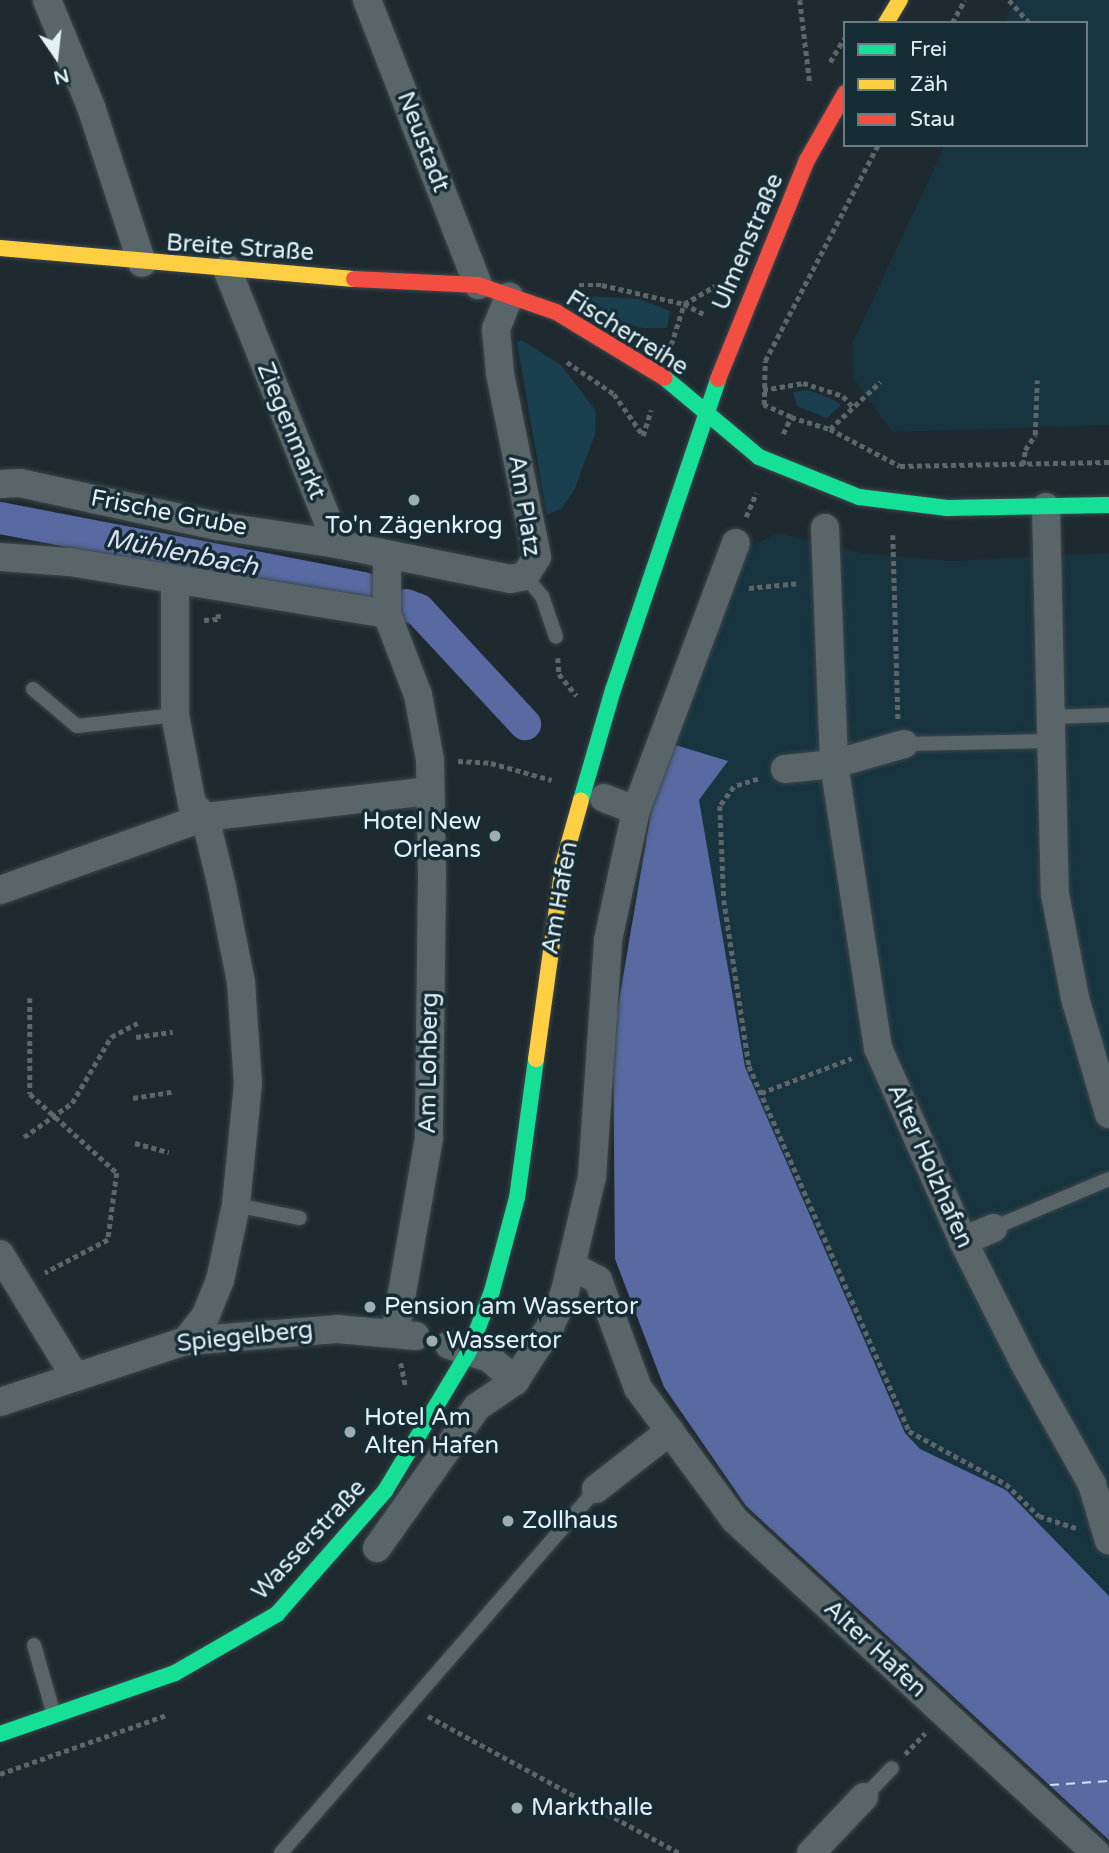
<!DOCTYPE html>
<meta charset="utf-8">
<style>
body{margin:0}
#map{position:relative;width:1109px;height:1853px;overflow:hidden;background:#1e2a2f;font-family:"Varela Round",sans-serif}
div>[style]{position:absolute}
.built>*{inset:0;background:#17343f}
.green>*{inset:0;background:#1a4050}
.water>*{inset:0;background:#586aa1}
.canal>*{height:32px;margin:-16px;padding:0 16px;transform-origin:16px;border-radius:16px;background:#586aa1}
.ferry>*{height:2px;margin-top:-1px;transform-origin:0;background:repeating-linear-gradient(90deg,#dbe1f3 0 9px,transparent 0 16px)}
.path>*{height:4.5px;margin-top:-2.25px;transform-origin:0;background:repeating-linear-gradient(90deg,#5d666a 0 5px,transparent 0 8.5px)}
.roads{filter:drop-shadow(0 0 2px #3d464c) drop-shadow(0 0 2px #3d464c)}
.lane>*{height:14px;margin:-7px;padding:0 7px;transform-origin:7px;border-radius:7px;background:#5a6569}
.street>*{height:28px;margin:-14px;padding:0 14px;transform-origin:14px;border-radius:14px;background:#5a6569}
.fast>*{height:16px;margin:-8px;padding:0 8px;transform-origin:8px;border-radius:8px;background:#16e098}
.slow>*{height:16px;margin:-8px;padding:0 8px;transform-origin:8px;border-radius:8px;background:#ffcf43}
.jam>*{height:16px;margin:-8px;padding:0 8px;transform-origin:8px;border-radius:8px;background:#f24e42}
.dots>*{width:19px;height:19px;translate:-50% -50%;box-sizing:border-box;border:4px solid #172d36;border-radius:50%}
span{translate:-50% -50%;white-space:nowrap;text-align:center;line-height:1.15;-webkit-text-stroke:7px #172d36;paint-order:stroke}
.street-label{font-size:24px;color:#e3f0f6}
.poi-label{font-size:24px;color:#e3f0f6}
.right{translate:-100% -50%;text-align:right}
.left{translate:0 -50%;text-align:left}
.water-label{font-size:26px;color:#dbe1f3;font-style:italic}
.legend{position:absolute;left:843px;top:21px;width:245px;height:126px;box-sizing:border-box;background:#172d36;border:2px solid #697b83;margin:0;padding:9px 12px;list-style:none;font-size:21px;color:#e3f0f6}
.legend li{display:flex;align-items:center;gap:14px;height:35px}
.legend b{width:35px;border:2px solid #697b83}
.north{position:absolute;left:21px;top:21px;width:70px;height:70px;-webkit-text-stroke:5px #172d36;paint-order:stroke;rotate:166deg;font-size:19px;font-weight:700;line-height:28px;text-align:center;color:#e3f0f6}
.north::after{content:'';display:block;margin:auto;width:24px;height:32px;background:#e3f0f6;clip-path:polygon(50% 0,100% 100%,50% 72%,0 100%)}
</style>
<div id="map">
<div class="built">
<i style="clip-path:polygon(1016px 0,1109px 0,1109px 425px,892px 432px,853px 378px,852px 344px,945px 145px,1086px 145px,1086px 23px,1003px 23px)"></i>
<i style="clip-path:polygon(778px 533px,861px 553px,950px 561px,1109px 553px,1109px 1596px,1006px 1490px,920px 1449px,905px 1433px,745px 1067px,699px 800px,720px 772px,672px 744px,746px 548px)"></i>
</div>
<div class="green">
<i style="clip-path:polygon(587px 296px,639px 299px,670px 311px,667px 328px,642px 328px,618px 321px,583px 301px)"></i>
<i style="clip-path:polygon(521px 340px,561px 365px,596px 411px,595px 434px,575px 488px,562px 508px,547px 515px,517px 343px)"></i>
<i style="clip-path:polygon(808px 390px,834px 400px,841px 405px,827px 418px,797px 406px,793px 392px)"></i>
</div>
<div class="water">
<i style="clip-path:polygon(672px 744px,728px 761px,699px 800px,745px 1067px,905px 1433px,920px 1449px,1006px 1490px,1109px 1596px,1109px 1840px,746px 1506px,664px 1387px,615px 1259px,613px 1036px,655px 788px)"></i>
</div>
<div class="canal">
<i style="left:0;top:518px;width:371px;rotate:10.9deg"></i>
<i style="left:406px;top:605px;width:14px;rotate:21deg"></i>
<i style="left:419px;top:610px;width:156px;rotate:47.1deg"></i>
</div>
<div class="ferry">
<i style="left:1050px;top:1785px;width:59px;rotate:-3.9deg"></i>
</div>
<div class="path">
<i style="left:800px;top:0;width:85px;rotate:83.2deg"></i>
<i style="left:1009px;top:0;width:31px;rotate:48deg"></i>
<i style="left:952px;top:23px;width:26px;rotate:-61deg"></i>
<i style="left:830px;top:62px;width:29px;rotate:-59deg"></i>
<i style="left:579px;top:285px;width:23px"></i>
<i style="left:602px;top:285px;width:84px;rotate:13deg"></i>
<i style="left:684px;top:304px;width:25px;rotate:27deg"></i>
<i style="left:671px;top:345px;width:43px;rotate:-72.4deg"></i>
<i style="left:684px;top:304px;width:36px;rotate:-30deg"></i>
<i style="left:567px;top:362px;width:57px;rotate:34.2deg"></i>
<i style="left:614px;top:394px;width:50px;rotate:54.7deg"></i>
<i style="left:763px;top:390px;width:41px;rotate:-9.9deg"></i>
<i style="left:803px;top:383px;width:42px;rotate:18deg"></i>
<i style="left:843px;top:396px;width:15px;rotate:48deg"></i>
<i style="left:791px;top:417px;width:41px;rotate:17.1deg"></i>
<i style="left:830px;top:429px;width:79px;rotate:27.9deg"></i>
<i style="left:900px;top:466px;width:209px;rotate:-1.1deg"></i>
<i style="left:830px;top:429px;width:69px;rotate:-43.2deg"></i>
<i style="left:783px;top:434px;width:19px;rotate:-65deg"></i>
<i style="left:791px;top:417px;width:30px;rotate:-156deg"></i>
<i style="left:764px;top:405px;width:44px;rotate:-88.7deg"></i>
<i style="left:765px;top:361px;width:244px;rotate:-62.4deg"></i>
<i style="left:643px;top:436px;width:27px;rotate:-73deg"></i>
<i style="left:1023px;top:465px;width:15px;rotate:-82deg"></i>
<i style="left:1025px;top:450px;width:18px;rotate:-56deg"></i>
<i style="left:1035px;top:435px;width:55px;rotate:-87.9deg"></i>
<i style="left:746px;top:517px;width:26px;rotate:-67deg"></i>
<i style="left:893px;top:535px;width:184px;rotate:88.4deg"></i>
<i style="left:749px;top:588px;width:51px;rotate:-5.6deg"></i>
<i style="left:204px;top:620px;width:14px;rotate:-4deg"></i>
<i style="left:218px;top:619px;width:5px;rotate:-90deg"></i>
<i style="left:558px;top:658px;width:16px;rotate:86deg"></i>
<i style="left:559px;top:674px;width:28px;rotate:51deg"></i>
<i style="left:458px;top:761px;width:33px;rotate:3deg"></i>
<i style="left:491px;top:763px;width:63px;rotate:15.6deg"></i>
<i style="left:758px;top:779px;width:25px;rotate:162deg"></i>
<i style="left:734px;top:787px;width:24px;rotate:126deg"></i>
<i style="left:720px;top:806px;width:94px;rotate:87.6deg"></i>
<i style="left:724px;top:900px;width:168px;rotate:81.4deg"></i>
<i style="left:749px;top:1066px;width:17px;rotate:66deg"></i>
<i style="left:756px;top:1082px;width:381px;rotate:66.3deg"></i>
<i style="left:909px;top:1431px;width:111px;rotate:28.7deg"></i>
<i style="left:1006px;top:1484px;width:46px;rotate:44.1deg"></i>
<i style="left:1039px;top:1516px;width:39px;rotate:18deg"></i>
<i style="left:30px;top:998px;width:96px;rotate:90deg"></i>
<i style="left:30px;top:1094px;width:118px;rotate:42.2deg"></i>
<i style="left:117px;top:1173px;width:68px;rotate:97.7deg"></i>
<i style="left:108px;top:1240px;width:71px;rotate:152.4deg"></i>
<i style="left:136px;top:1037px;width:37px;rotate:-8deg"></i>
<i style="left:761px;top:1093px;width:97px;rotate:-21deg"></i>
<i style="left:133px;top:1098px;width:39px;rotate:-9deg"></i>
<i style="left:24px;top:1137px;width:59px;rotate:-35.3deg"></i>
<i style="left:72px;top:1103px;width:77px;rotate:-59.4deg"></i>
<i style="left:111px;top:1037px;width:30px;rotate:-28deg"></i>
<i style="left:135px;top:1143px;width:35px;rotate:15deg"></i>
<i style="left:401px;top:1363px;width:25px;rotate:79deg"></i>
<i style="left:428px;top:1716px;width:286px;rotate:28.6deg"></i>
<i style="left:905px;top:1754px;width:29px;rotate:-46deg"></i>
<i style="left:0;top:1774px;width:177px;rotate:-19.5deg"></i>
</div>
<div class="roads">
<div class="lane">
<i style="left:525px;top:576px;width:26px;rotate:50deg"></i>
<i style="left:542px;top:596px;width:43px;rotate:71.1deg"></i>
<i style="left:33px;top:689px;width:57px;rotate:40.1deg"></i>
<i style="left:77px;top:726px;width:99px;rotate:-6.4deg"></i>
<i style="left:1051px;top:717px;width:58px;rotate:-2deg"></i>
<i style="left:904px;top:744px;width:148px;rotate:-1.2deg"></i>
<i style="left:236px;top:1205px;width:65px;rotate:11.5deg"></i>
<i style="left:993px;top:1228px;width:126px;rotate:-22.9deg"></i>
<i style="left:34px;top:1645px;width:73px;rotate:74.1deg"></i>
<i style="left:864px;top:1797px;width:40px;rotate:-46deg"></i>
<i style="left:281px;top:1853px;width:481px;rotate:-49.1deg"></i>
</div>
<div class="street">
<i style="left:47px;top:0;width:116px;rotate:67.6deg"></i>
<i style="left:91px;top:107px;width:164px;rotate:71.9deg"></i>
<i style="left:367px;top:0;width:306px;rotate:68.7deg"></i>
<i style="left:227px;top:269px;width:296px;rotate:68.2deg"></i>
<i style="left:337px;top:544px;width:177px;rotate:11.4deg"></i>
<i style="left:510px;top:579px;width:15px;rotate:-11deg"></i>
<i style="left:525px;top:576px;width:22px;rotate:-58deg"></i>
<i style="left:537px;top:557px;width:188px;rotate:-101.4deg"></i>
<i style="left:500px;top:373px;width:44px;rotate:-95.2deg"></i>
<i style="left:496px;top:329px;width:35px;rotate:-68deg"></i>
<i style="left:0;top:484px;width:20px;rotate:-3deg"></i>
<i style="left:20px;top:483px;width:203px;rotate:12.3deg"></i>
<i style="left:218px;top:526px;width:120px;rotate:8.6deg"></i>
<i style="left:1046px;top:507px;width:387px;rotate:88.7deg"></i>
<i style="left:1055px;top:894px;width:106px;rotate:79.1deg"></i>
<i style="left:1075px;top:998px;width:121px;rotate:73.7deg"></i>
<i style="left:825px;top:528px;width:236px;rotate:87.8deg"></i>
<i style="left:834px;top:764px;width:287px;rotate:81.2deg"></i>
<i style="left:878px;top:1048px;width:211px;rotate:66.2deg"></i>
<i style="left:963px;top:1241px;width:136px;rotate:63.4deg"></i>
<i style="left:1024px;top:1363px;width:139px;rotate:60.7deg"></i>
<i style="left:1092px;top:1484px;width:59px;rotate:73.4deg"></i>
<i style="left:387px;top:556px;width:58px;rotate:90deg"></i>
<i style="left:387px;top:614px;width:87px;rotate:69.1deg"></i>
<i style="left:418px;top:695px;width:66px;rotate:79.5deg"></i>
<i style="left:430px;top:760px;width:117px;rotate:89deg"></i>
<i style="left:432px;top:877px;width:261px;rotate:90.7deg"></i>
<i style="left:429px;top:1138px;width:197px;rotate:99.9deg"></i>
<i style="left:0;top:557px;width:70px;rotate:4.1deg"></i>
<i style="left:70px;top:562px;width:321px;rotate:9.3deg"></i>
<i style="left:175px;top:580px;width:135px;rotate:90deg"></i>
<i style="left:175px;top:715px;width:91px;rotate:79.2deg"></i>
<i style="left:192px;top:804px;width:18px;rotate:45deg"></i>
<i style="left:205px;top:817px;width:72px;rotate:76.3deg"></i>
<i style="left:222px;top:887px;width:97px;rotate:78.7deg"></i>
<i style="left:241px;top:982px;width:102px;rotate:86.1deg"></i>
<i style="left:248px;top:1084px;width:122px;rotate:95.7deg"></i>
<i style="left:236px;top:1205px;width:77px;rotate:102deg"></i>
<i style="left:220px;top:1280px;width:38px;rotate:112deg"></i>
<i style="left:206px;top:1315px;width:33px;rotate:128deg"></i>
<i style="left:785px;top:769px;width:49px;rotate:-5.8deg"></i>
<i style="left:834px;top:764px;width:73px;rotate:-15.9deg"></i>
<i style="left:604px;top:798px;width:34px;rotate:21deg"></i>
<i style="left:0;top:890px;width:218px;rotate:-19.6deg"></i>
<i style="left:205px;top:817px;width:226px;rotate:-6.6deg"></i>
<i style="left:963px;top:1241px;width:33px;rotate:-23deg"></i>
<i style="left:0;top:1254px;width:144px;rotate:58.6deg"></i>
<i style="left:571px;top:1266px;width:30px;rotate:27deg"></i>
<i style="left:598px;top:1280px;width:115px;rotate:69.7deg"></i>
<i style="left:638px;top:1388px;width:164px;rotate:53.7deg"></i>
<i style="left:735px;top:1520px;width:491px;rotate:42.7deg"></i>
<i style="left:449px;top:1345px;width:42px;rotate:18deg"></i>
<i style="left:489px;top:1358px;width:35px;rotate:41deg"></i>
<i style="left:0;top:1402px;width:196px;rotate:-18.2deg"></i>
<i style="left:186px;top:1341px;width:151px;rotate:-4.5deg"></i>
<i style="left:337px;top:1329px;width:79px;rotate:5.1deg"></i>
<i style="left:596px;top:1489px;width:94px;rotate:-38.1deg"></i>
<i style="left:377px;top:1548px;width:173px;rotate:-54.7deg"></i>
<i style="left:477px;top:1407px;width:46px;rotate:-34.4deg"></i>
<i style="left:515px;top:1381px;width:64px;rotate:-57.1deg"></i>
<i style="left:550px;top:1327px;width:39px;rotate:-67deg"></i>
<i style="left:565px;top:1291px;width:117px;rotate:-76.7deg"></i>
<i style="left:592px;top:1177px;width:238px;rotate:-86.1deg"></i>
<i style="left:608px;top:940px;width:133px;rotate:-77.8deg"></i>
<i style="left:636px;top:810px;width:285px;rotate:-69.5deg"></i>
<i style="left:811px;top:1853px;width:77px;rotate:-46.6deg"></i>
</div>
<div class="fast">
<i style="left:665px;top:378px;width:123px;rotate:40deg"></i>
<i style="left:759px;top:457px;width:108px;rotate:21.8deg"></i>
<i style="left:859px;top:497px;width:89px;rotate:7.1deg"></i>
<i style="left:947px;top:508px;width:162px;rotate:-1.1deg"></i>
<i style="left:581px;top:800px;width:115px;rotate:-73.8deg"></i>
<i style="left:613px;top:690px;width:328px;rotate:-71.3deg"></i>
<i style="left:0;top:1734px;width:185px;rotate:-19.2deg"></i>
<i style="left:175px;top:1673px;width:118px;rotate:-30deg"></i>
<i style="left:277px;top:1614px;width:164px;rotate:-48.7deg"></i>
<i style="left:385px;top:1491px;width:163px;rotate:-59deg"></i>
<i style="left:469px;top:1351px;width:64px;rotate:-69deg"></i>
<i style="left:492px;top:1291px;width:96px;rotate:-75deg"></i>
<i style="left:517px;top:1198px;width:140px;rotate:-82.2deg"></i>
</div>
<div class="slow">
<i style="left:886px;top:23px;width:27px;rotate:-59deg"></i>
<i style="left:0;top:248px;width:355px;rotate:5deg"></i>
<i style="left:536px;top:1059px;width:197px;rotate:-82.1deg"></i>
<i style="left:563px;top:864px;width:66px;rotate:-74.3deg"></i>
</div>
<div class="jam">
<i style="left:354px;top:279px;width:124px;rotate:2.8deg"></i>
<i style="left:478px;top:285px;width:83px;rotate:19.1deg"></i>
<i style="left:556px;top:312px;width:127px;rotate:31.2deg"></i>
<i style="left:718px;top:379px;width:236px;rotate:-67.9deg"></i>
<i style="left:807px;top:160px;width:77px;rotate:-60.4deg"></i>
</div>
</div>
<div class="dots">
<i style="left:414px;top:500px;background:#9eabb0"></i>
<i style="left:495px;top:836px;background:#9eabb0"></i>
<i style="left:370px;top:1307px;background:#9eabb0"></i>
<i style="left:432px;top:1341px;background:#9eabb0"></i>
<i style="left:350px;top:1432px;background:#9eabb0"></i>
<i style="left:508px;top:1521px;background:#9eabb0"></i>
<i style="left:517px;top:1808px;background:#9eabb0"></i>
</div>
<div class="street-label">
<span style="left:423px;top:142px;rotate:69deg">Neustadt</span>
<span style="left:748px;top:242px;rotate:-67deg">Ulmenstraße</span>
<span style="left:240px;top:248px;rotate:4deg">Breite Straße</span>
<span style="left:627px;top:333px;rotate:32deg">Fischerreihe</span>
<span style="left:291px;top:431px;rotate:68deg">Ziegenmarkt</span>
<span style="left:524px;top:506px;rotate:81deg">Am Platz</span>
<span style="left:169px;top:513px;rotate:11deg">Frische Grube</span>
<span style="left:560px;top:898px;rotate:-80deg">Am Hafen</span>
<span style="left:429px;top:1063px;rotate:-89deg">Am Lohberg</span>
<span style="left:930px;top:1166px;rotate:66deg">Alter Holzhafen</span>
<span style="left:245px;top:1337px;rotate:-6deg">Spiegelberg</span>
<span style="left:309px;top:1540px;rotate:-47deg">Wasserstraße</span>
<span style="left:875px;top:1649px;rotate:43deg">Alter Hafen</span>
</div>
<div class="poi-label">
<span style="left:414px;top:526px">To'n Zägenkrog</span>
<span class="right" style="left:481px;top:836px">Hotel New<br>Orleans</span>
<span class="left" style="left:384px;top:1307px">Pension am Wassertor</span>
<span class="left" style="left:446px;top:1341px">Wassertor</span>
<span class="left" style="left:364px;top:1432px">Hotel Am<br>Alten Hafen</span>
<span class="left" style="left:522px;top:1521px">Zollhaus</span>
<span class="left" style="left:531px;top:1808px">Markthalle</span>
</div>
<div class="water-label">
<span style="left:182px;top:553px;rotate:11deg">Mühlenbach</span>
</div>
<ul class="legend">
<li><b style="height:9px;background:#16e098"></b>Frei</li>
<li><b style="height:9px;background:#ffcf43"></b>Zäh</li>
<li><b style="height:9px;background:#f24e42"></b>Stau</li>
</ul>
<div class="north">N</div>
</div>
